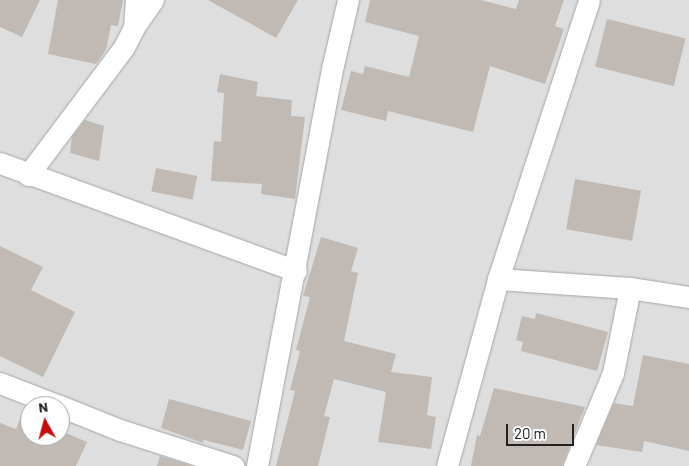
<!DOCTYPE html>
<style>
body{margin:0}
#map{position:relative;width:689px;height:466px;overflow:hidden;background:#f0eee8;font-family:Barlow,sans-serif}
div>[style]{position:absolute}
.residential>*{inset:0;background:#dedede}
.building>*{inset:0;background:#c1bab4;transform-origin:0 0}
.roads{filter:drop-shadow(0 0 1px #a5a5a5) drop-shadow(0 0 1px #a5a5a5)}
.street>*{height:21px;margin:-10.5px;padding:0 10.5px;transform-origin:10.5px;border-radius:10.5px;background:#fff}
span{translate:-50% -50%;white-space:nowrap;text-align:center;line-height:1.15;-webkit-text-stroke:5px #fff;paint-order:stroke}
.north{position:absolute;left:20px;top:396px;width:50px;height:50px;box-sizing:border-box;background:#fff;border:1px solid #a6a6a6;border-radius:50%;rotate:353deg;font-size:14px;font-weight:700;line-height:20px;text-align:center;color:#212121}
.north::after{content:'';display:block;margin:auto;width:18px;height:22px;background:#c40f0d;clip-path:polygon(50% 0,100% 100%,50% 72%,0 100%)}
.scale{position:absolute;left:506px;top:424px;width:68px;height:22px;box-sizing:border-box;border:2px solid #212121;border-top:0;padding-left:6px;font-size:15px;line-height:18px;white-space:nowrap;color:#212121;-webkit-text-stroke:4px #fff;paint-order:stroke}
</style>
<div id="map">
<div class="residential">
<i style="clip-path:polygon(evenodd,0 0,689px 0,689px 466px,0 466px,0 0,30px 406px,60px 406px,60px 436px,30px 436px,30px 406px)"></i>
</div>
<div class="building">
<i style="clip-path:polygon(0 0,40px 0,22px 37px,0 27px)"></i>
<i style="clip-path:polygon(58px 0,123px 0,118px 26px,111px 25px,106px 50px,96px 64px,48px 54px)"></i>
<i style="clip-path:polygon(208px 0,298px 0,276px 38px)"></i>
<i style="clip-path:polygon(370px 0,481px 0,516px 9px,519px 0,564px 0,555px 26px,564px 29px,545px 84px,490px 66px,473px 132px,388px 111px,386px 121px,341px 110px,351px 71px,363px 74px,365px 66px,409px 77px,419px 36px,365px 22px)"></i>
<i style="left:607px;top:19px;width:81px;height:49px;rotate:14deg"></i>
<i style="clip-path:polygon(220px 74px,258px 82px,256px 96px,292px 100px,291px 116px,305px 117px,295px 199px,261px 194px,262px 184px,211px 181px,214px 141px,221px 142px,224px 93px,217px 92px)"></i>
<i style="clip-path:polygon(85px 120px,104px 126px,99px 161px,70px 153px,72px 137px)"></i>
<i style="left:156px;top:168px;width:42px;height:24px;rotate:11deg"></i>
<i style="left:575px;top:179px;width:67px;height:51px;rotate:10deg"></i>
<i style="clip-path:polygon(321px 237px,358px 248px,351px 271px,358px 273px,344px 341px,396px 354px,391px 372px,432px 377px,427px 415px,436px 417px,431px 449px,378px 442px,386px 392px,334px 379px,324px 416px,330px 417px,318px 466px,276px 466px,295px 391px,290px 390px,300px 351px,296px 350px,310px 297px,303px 296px)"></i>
<i style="clip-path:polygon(0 246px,43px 267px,31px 290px,75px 312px,43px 377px,0 356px)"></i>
<i style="clip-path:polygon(536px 313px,608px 332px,597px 371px,521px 351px,523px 342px,516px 340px,522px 316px,535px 319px)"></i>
<i style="clip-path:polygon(643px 355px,689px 364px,689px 451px,644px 441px,642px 452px,596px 445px,614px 403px,633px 406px)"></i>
<i style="clip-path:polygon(494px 388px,585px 407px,562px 466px,471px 466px,477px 435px,480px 436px)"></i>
<i style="clip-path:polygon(169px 399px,251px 421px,243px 450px,204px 440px,203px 443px,161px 428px)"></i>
<i style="clip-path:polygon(25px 406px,30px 408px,30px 436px,60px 436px,61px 431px,87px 442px,76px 466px,0 466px,0 423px,16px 429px)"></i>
<i style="clip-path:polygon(160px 456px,192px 466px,157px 466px)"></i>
</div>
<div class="roads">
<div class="street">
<i style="left:134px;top:27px;width:33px;rotate:-55deg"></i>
<i style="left:0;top:163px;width:315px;rotate:20deg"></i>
<i style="left:28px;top:175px;width:160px;rotate:-53.1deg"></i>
<i style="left:124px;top:47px;width:22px;rotate:-63deg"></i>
<i style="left:134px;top:27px;width:27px;rotate:-86deg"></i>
<i style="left:498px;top:279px;width:132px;rotate:3.9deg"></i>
<i style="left:630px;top:288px;width:60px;rotate:8.7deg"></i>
<i style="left:0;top:383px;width:63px;rotate:21.3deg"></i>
<i style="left:60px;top:406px;width:65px;rotate:21.8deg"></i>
<i style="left:120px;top:430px;width:119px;rotate:17.7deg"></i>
<i style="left:257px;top:466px;width:408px;rotate:-79.3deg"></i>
<i style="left:333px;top:65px;width:67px;rotate:-77deg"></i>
<i style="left:447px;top:466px;width:194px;rotate:-74.7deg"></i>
<i style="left:498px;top:279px;width:293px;rotate:-71.9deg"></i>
<i style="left:574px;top:466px;width:101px;rotate:-67.2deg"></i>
<i style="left:613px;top:373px;width:87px;rotate:-78.7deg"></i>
</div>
</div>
<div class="north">N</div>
<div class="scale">20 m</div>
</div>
